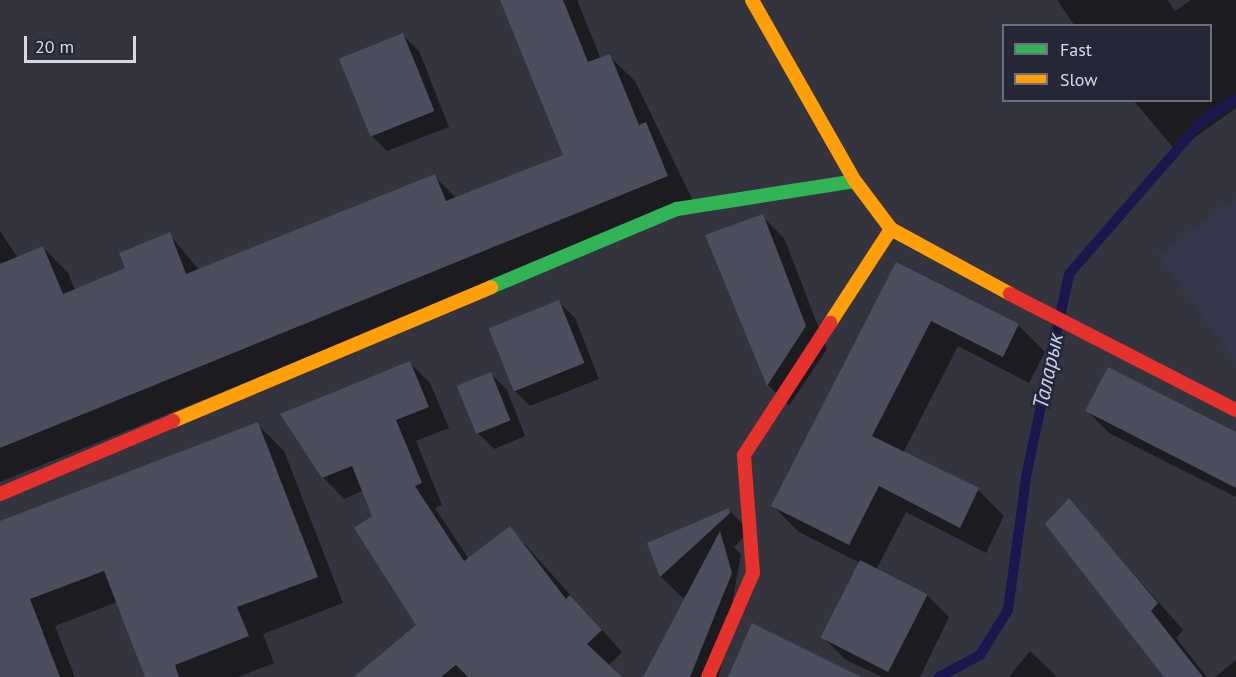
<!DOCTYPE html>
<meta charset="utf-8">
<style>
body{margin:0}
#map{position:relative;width:1236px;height:677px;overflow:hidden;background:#33343d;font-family:"PT Sans",sans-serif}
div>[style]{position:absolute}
.built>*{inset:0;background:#34374a}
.shadow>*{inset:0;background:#0007}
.stream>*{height:10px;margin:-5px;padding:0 5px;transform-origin:5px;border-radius:5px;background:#1a174e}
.building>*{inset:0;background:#4c4d5d;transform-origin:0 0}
.fast>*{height:14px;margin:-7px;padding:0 7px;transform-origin:7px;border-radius:7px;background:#30b455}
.slow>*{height:14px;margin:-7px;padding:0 7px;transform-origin:7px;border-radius:7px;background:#ff9f0a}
.jam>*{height:14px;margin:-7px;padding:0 7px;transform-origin:7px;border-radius:7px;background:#e5322d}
span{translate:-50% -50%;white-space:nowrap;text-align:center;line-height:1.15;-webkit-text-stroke:5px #252736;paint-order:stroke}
.water-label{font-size:22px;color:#c8cef4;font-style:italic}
.legend{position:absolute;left:1002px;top:24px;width:210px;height:78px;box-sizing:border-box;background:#252736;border:2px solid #6d6e7b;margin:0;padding:8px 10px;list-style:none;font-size:18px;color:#d8d9e3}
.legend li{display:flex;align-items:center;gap:12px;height:30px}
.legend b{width:30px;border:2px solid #6d6e7b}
.scale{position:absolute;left:24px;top:36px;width:112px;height:27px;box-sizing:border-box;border:3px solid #d8d9e3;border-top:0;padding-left:8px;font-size:18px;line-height:21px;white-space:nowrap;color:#d8d9e3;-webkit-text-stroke:4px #252736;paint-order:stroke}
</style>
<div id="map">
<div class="built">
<i style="clip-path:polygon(1236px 197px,1236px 363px,1158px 255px)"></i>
</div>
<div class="shadow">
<i style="clip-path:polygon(502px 0,577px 0,601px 59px,609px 56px,635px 81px,693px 201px,0 482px,0 231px,18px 258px,43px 247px,68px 273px,75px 290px,127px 269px,169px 234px,199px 270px,434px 176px,457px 199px,565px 156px)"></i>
<i style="clip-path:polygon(1057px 0,1167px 0,1175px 11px,1191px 0,1236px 0,1236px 108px,1176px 151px,1133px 100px,1210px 100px,1210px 26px,1075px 26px)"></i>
<i style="clip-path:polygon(403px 35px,419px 51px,449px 127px,387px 151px,371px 135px)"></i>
<i style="clip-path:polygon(762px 216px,784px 238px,827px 349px,789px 406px,768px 385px,707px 236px)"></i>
<i style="clip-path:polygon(897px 264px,1018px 325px,1045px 352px,1029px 383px,958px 346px,903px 453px,978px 490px,1004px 516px,986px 553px,906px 512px,876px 570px,927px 595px,949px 617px,920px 677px,882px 677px,846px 660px,824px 638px,860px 563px,799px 532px,773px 506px)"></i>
<i style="clip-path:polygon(559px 302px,575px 318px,599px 379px,530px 406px,514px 390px)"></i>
<i style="clip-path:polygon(409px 362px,430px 383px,449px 428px,416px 441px,442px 505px,435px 508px,469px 559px,510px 528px,622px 652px,608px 666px,620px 677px,382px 677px,418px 625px,364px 490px,344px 499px,323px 477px)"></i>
<i style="clip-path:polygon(491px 374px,507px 390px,525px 436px,494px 449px,478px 433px)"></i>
<i style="clip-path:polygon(1087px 411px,1236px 433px,1236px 497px,1109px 433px)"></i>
<i style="clip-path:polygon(257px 424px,284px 451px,343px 603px,263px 634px,274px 663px,238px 677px,146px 677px,117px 602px,55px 626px,75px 677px,0 677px,0 523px)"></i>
<i style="clip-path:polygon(1069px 500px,1183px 630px,1176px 638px,1207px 677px,1166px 677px)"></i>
<i style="clip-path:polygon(729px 510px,750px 531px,734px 547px,741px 554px,719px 677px,645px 677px,688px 593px,683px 598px,661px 577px,649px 544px)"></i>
<i style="clip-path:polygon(1030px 651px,1052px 672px,1056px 677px,1009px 677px)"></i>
<i style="clip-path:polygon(1236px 660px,1236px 677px,1215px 677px)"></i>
</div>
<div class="stream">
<i style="left:939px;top:677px;width:47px;rotate:-28.2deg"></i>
<i style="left:980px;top:655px;width:53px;rotate:-58.1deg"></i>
<i style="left:1008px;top:610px;width:139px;rotate:-82.2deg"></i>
<i style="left:1027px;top:472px;width:202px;rotate:-78deg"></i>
<i style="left:1069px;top:274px;width:203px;rotate:-49deg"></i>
<i style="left:1202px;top:121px;width:40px;rotate:-32.9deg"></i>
</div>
<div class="building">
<i style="clip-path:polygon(500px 0,563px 0,588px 62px,610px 54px,639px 125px,646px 122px,668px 176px,0 448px,0 264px,43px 246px,63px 294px,125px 268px,119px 253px,170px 232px,186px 274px,435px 174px,446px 201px,563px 155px)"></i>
<i style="left:403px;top:33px;width:84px;height:69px;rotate:68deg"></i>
<i style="clip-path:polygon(763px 214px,806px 326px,767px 386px,705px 235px)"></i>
<i style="clip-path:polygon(896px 262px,1019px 324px,1003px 357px,931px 321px,872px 436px,979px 488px,960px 528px,879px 486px,849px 545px,771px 506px)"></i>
<i style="left:559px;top:300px;width:68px;height:76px;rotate:68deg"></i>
<i style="clip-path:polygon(410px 361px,429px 407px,396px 420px,422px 483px,415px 486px,464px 561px,510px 526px,566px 599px,570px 595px,602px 630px,587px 644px,622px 677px,468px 677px,456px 665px,441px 677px,354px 677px,416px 625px,354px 528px,372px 516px,352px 466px,322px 478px,280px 414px)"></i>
<i style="clip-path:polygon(1108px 367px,1236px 432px,1236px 488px,1085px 411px)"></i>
<i style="left:491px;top:372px;width:52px;height:37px;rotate:68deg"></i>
<i style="clip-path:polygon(258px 422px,318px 577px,237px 607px,249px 636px,175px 665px,179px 677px,145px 677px,104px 571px,30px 599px,60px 677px,0 677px,0 521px)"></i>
<i style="clip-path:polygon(1069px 498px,1158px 603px,1151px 611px,1203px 677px,1164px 677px,1045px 524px)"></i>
<i style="clip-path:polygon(729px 508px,730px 513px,660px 577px,647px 543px)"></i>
<i style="clip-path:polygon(720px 531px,732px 573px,690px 677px,643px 677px)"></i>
<i style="left:860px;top:560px;width:76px;height:87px;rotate:27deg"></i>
<i style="clip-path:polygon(752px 623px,861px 677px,728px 677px)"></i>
</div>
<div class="fast">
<i style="left:491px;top:287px;width:202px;rotate:-22.8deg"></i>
<i style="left:677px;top:209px;width:180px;rotate:-8.9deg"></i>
</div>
<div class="slow">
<i style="left:752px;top:0;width:208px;rotate:60.4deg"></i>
<i style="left:855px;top:181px;width:60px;rotate:53.1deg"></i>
<i style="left:891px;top:229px;width:136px;rotate:28.6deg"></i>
<i style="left:830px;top:323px;width:112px;rotate:-57deg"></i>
<i style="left:173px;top:421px;width:345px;rotate:-22.8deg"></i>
</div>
<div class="jam">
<i style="left:1010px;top:294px;width:254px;rotate:27.2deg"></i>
<i style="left:0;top:494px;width:188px;rotate:-22.9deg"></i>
<i style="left:708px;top:677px;width:113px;rotate:-66.6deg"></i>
<i style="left:753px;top:573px;width:118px;rotate:-94.4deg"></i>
<i style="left:744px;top:455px;width:158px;rotate:-56.9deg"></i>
</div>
<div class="water-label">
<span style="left:1048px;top:371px;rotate:-78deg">Таларык</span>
</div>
<ul class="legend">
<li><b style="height:8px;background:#30b455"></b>Fast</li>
<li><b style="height:8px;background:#ff9f0a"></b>Slow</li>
</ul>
<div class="scale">20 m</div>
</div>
